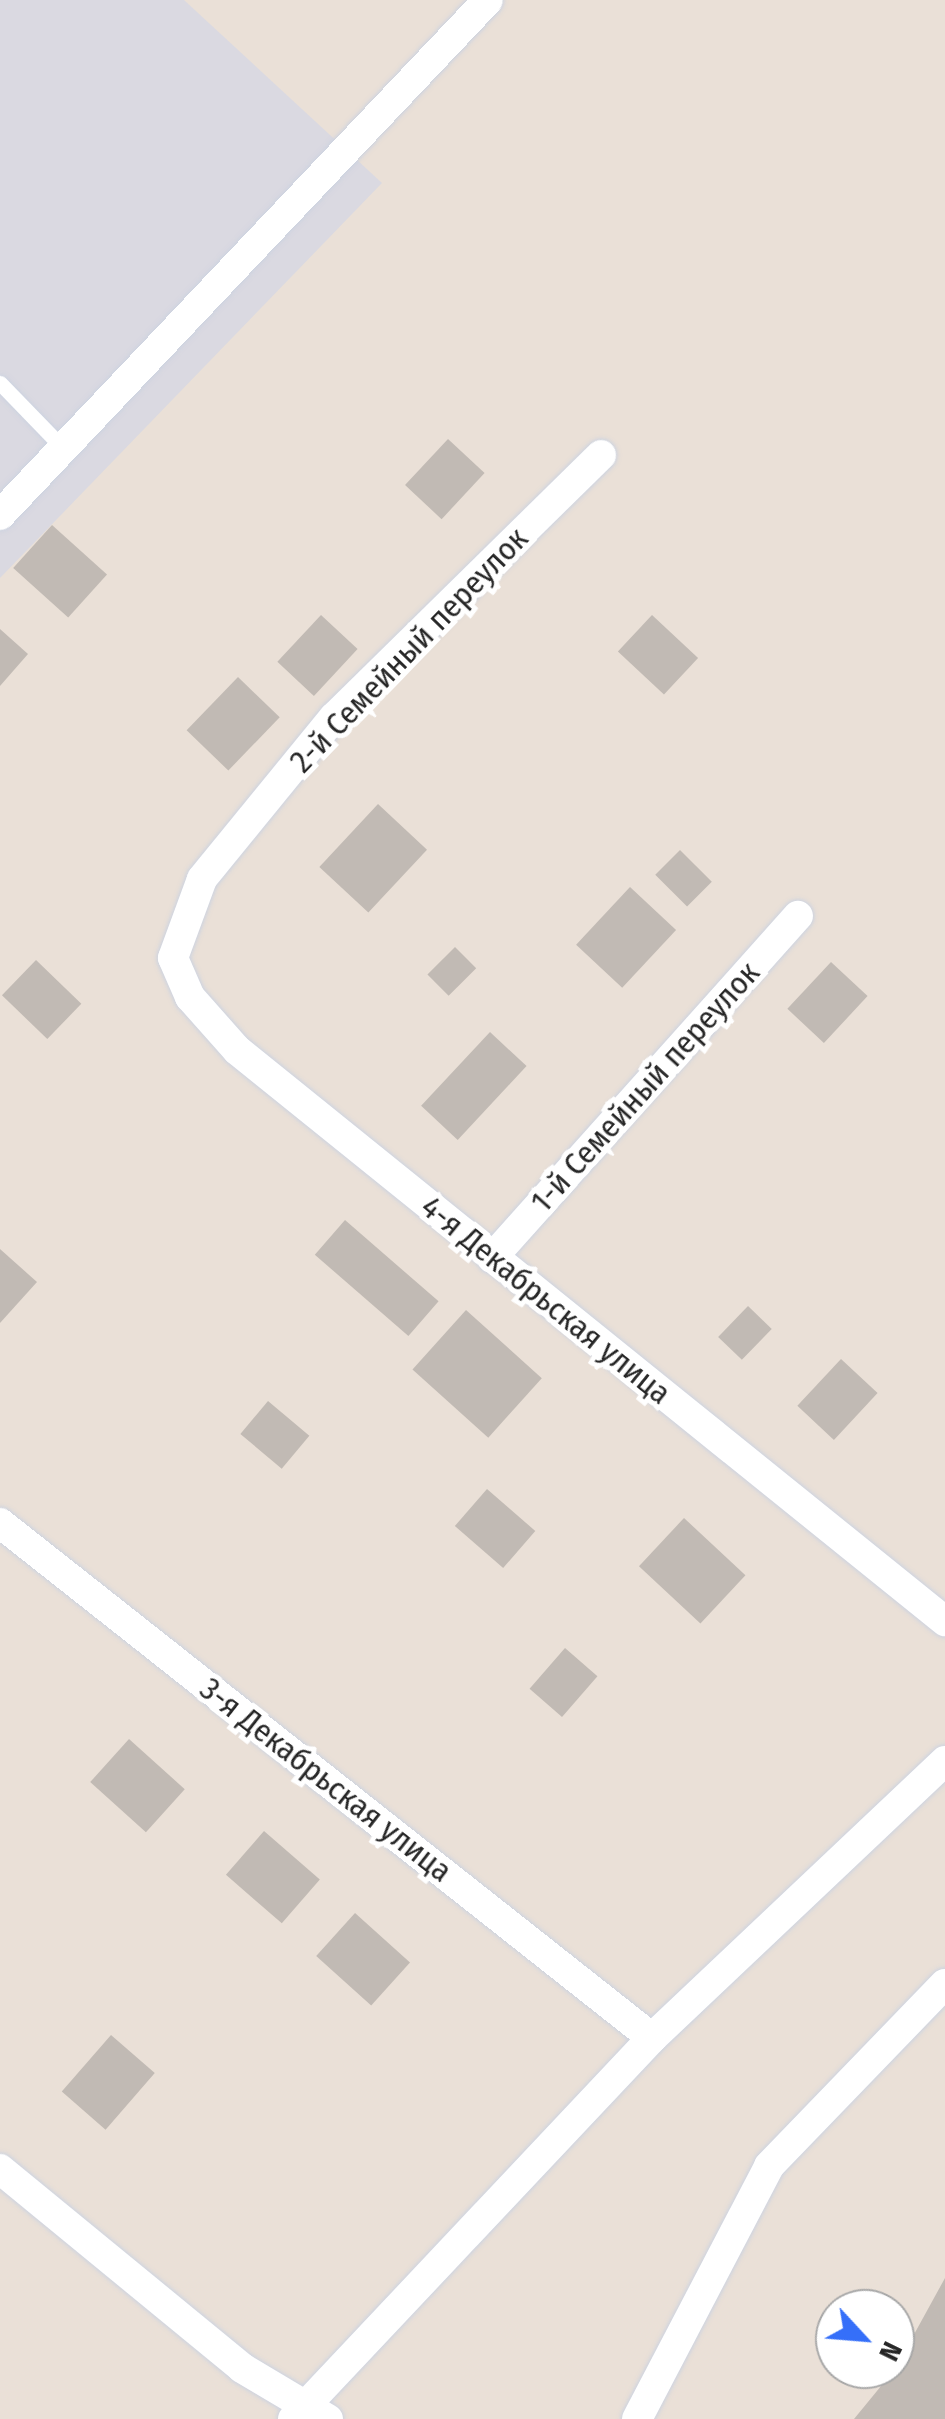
<!DOCTYPE html>
<meta charset="utf-8">
<style>
body{margin:0}
#map{position:relative;width:945px;height:2419px;overflow:hidden;background:#eae0d7;font-family:"Fira Sans Condensed",sans-serif}
div>[style]{position:absolute}
.industrial>*{inset:0;background:#dad9e1}
.building>*{inset:0;background:#c1bab4;transform-origin:0 0}
.roads{filter:drop-shadow(0 0 2px #cdd3e0) drop-shadow(0 0 2px #cdd3e0)}
.lane>*{height:15px;margin:-7.5px;padding:0 7.5px;transform-origin:7.5px;border-radius:7.5px;background:#fff}
.street>*{height:30px;margin:-15px;padding:0 15px;transform-origin:15px;border-radius:15px;background:#fff}
span{translate:-50% -50%;white-space:nowrap;text-align:center;line-height:1.15;-webkit-text-stroke:10px #fff;paint-order:stroke}
.street-label{font-size:32px;color:#262626}
.north{position:absolute;left:815px;top:2289px;width:100px;height:100px;box-sizing:border-box;background:#fff;border:2px solid #a8a8a8;border-radius:50%;rotate:116deg;font-size:28px;font-weight:700;line-height:40px;text-align:center;color:#262626}
.north::after{content:'';display:block;margin:auto;width:35px;height:45px;background:#356ff9;clip-path:polygon(50% 0,100% 100%,50% 72%,0 100%)}
</style>
<div id="map">
<div class="industrial">
<i style="clip-path:polygon(0 0,184px 0,382px 183px,0 578px)"></i>
</div>
<div class="building">
<i style="left:448px;top:439px;width:50px;height:63px;rotate:43deg"></i>
<i style="left:52px;top:525px;width:74px;height:58px;rotate:42deg"></i>
<i style="left:321px;top:615px;width:50px;height:64px;rotate:43deg"></i>
<i style="left:652px;top:615px;width:63px;height:50px;rotate:43deg"></i>
<i style="clip-path:polygon(0 629px,28px 654px,0 686px)"></i>
<i style="left:238px;top:677px;width:58px;height:74px;rotate:44deg"></i>
<i style="left:378px;top:804px;width:67px;height:86px;rotate:43deg"></i>
<i style="left:680px;top:850px;width:45px;height:35px;rotate:45deg"></i>
<i style="left:630px;top:887px;width:63px;height:79px;rotate:43deg"></i>
<i style="left:455px;top:947px;width:30px;height:39px;rotate:45deg"></i>
<i style="left:36px;top:960px;width:63px;height:49px;rotate:44deg"></i>
<i style="left:831px;top:962px;width:50px;height:64px;rotate:43deg"></i>
<i style="left:490px;top:1032px;width:50px;height:101px;rotate:43deg"></i>
<i style="left:345px;top:1220px;width:124px;height:46px;rotate:41deg"></i>
<i style="clip-path:polygon(0 1249px,37px 1282px,0 1323px)"></i>
<i style="left:748px;top:1306px;width:33px;height:43px;rotate:44deg"></i>
<i style="left:466px;top:1310px;width:102px;height:80px;rotate:42deg"></i>
<i style="left:841px;top:1359px;width:50px;height:64px;rotate:43deg"></i>
<i style="left:268px;top:1401px;width:54px;height:43px;rotate:40deg"></i>
<i style="left:487px;top:1489px;width:64px;height:49px;rotate:41deg"></i>
<i style="left:684px;top:1518px;width:84px;height:66px;rotate:43deg"></i>
<i style="left:565px;top:1648px;width:43px;height:54px;rotate:41deg"></i>
<i style="left:129px;top:1739px;width:75px;height:58px;rotate:42deg"></i>
<i style="left:264px;top:1831px;width:74px;height:58px;rotate:41deg"></i>
<i style="left:355px;top:1913px;width:74px;height:58px;rotate:42deg"></i>
<i style="left:111px;top:2035px;width:58px;height:75px;rotate:41deg"></i>
<i style="clip-path:polygon(945px 2278px,945px 2419px,854px 2419px,895px 2369px)"></i>
</div>
<div class="roads">
<div class="lane">
<i style="left:0;top:383px;width:92px;rotate:45.9deg"></i>
</div>
<div class="street">
<i style="left:601px;top:455px;width:374px;rotate:135.5deg"></i>
<i style="left:334px;top:717px;width:209px;rotate:129.2deg"></i>
<i style="left:202px;top:879px;width:84px;rotate:110.2deg"></i>
<i style="left:173px;top:958px;width:43px;rotate:66.4deg"></i>
<i style="left:190px;top:997px;width:71px;rotate:48.4deg"></i>
<i style="left:237px;top:1050px;width:910px;rotate:38.89deg"></i>
<i style="left:0;top:515px;width:709px;rotate:-46.54deg"></i>
<i style="left:492px;top:1258px;width:459px;rotate:-48.2deg"></i>
<i style="left:0;top:1523px;width:831px;rotate:38.3deg"></i>
<i style="left:0;top:2169px;width:313px;rotate:39.4deg"></i>
<i style="left:242px;top:2368px;width:100px;rotate:30.7deg"></i>
<i style="left:293px;top:2419px;width:523px;rotate:-46.7deg"></i>
<i style="left:652px;top:2038px;width:403px;rotate:-43.4deg"></i>
<i style="left:637px;top:2419px;width:285px;rotate:-62.4deg"></i>
<i style="left:769px;top:2166px;width:253px;rotate:-46deg"></i>
</div>
</div>
<div class="street-label">
<span style="left:409px;top:650px;rotate:-46deg">2-й Семейный переулок</span>
<span style="left:645px;top:1087px;rotate:-48deg">1-й Семейный переулок</span>
<span style="left:546px;top:1300px;rotate:39deg">4-я Декабрьская улица</span>
<span style="left:326px;top:1780px;rotate:38deg">3-я Декабрьская улица</span>
</div>
<div class="north">N</div>
</div>
